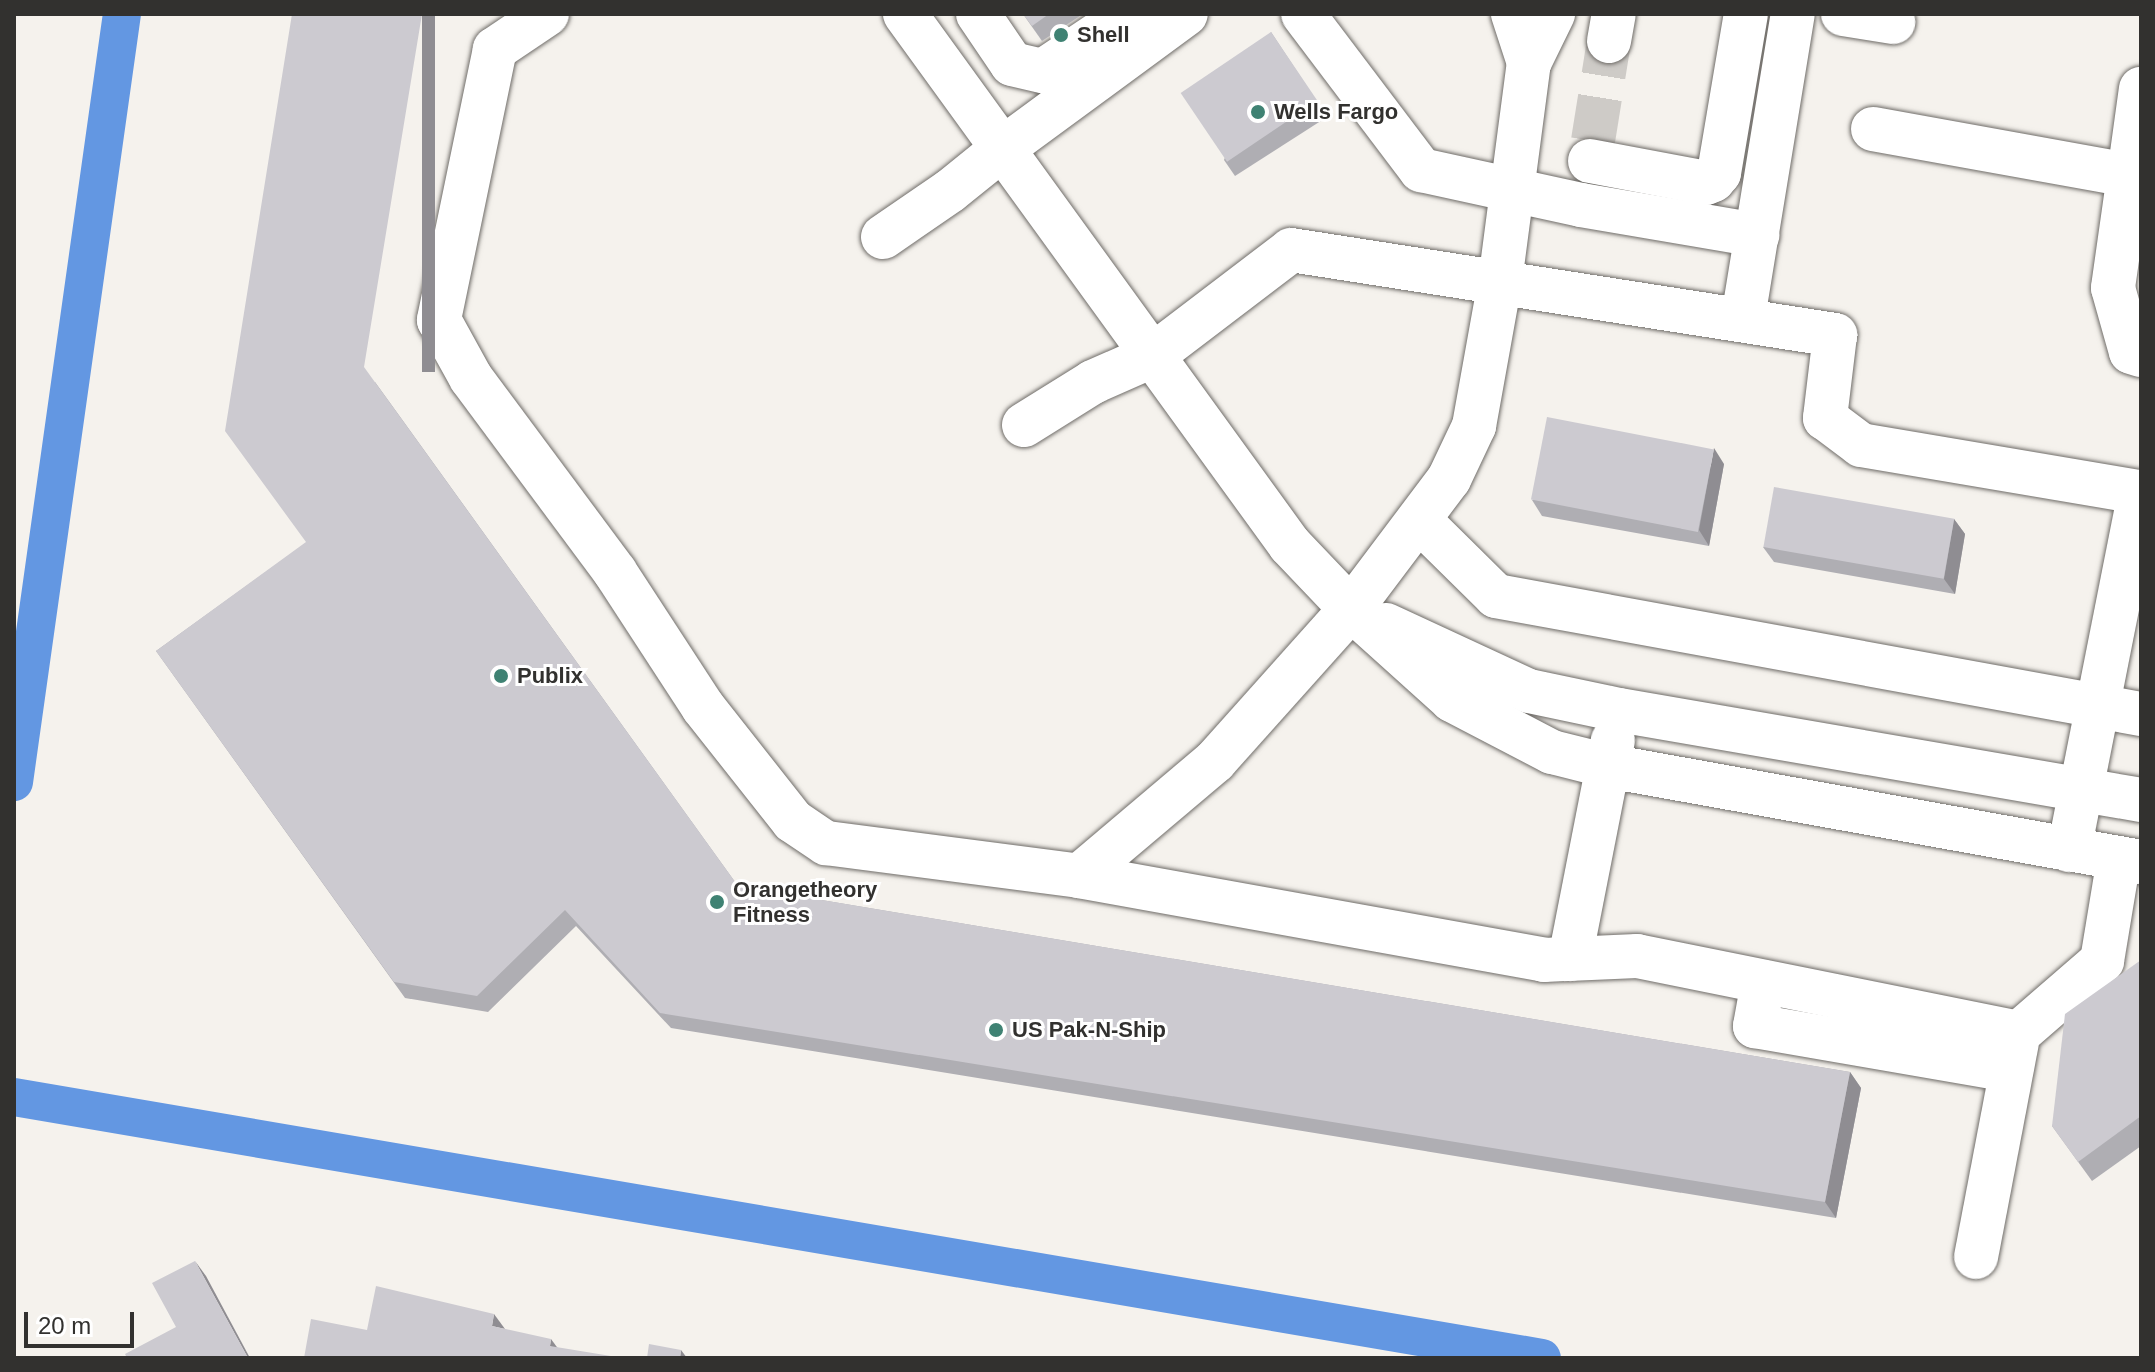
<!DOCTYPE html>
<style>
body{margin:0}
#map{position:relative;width:2155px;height:1372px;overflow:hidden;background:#f5f2ed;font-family:Arial,sans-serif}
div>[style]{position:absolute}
.canal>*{height:38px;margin:-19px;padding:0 19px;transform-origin:19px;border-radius:19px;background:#6397e2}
.minor-tunnel>*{height:44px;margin-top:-22px;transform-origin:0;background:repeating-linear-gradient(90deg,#cecbc7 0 44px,transparent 0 66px)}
.roads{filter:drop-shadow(0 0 2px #6f6c68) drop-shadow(0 0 2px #6f6c68)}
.minor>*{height:44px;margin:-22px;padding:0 22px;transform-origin:22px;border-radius:22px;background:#fff}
.wall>*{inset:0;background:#afaeb3}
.shaded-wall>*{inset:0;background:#8f8d92;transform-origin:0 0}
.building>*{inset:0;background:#cccad0;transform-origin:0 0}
.dots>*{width:22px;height:22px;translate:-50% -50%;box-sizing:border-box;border:4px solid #fff;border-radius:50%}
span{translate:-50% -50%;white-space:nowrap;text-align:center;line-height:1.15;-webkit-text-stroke:6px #fff;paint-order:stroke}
.poi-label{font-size:22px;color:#32312f;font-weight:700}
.left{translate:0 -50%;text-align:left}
.frame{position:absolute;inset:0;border:16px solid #32312f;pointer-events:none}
.scale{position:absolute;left:24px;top:1312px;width:110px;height:36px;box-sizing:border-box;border:4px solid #32312f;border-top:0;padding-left:10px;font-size:24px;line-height:28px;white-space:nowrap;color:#32312f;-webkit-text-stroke:6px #fff;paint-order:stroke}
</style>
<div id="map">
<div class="canal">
<i style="left:14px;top:782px;width:776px;rotate:-82deg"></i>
<i style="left:14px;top:1097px;width:1550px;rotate:9.69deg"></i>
</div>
<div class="minor-tunnel">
<i style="left:1593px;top:141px;width:101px;rotate:-80.9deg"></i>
</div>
<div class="roads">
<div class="minor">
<i style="left:547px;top:14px;width:63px;rotate:146.1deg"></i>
<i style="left:495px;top:49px;width:277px;rotate:101.7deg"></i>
<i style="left:439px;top:320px;width:66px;rotate:61.1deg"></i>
<i style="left:471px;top:378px;width:242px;rotate:53.4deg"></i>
<i style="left:615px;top:572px;width:161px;rotate:56.9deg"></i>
<i style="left:703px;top:707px;width:145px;rotate:51.7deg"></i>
<i style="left:793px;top:821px;width:40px;rotate:34deg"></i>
<i style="left:826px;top:843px;width:255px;rotate:7.4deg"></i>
<i style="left:1079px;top:876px;width:178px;rotate:-40.2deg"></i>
<i style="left:1215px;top:761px;width:204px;rotate:-48.2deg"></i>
<i style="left:1351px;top:609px;width:163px;rotate:-53deg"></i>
<i style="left:1449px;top:479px;width:59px;rotate:-64.7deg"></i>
<i style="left:1474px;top:426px;width:146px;rotate:-79.8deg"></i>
<i style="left:1500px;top:282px;width:221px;rotate:-82.5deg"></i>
<i style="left:1529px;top:63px;width:55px;rotate:-63.9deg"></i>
<i style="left:905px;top:14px;width:656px;rotate:54.06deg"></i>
<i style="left:1290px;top:545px;width:88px;rotate:46.4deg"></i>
<i style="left:1351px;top:609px;width:136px;rotate:42deg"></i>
<i style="left:1452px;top:700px;width:113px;rotate:27.5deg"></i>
<i style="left:1552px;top:752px;width:58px;rotate:14deg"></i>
<i style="left:1608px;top:766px;width:542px;rotate:10.21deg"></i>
<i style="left:978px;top:14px;width:60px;rotate:55.8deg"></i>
<i style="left:1012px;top:64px;width:32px;rotate:13deg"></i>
<i style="left:1043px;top:71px;width:102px;rotate:-33.8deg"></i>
<i style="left:1303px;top:14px;width:196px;rotate:52.9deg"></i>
<i style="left:1421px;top:170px;width:164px;rotate:12.3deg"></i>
<i style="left:1581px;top:205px;width:179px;rotate:9.7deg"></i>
<i style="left:1513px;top:14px;width:52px;rotate:71.9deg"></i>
<i style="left:1843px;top:14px;width:51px;rotate:9.1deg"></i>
<i style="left:1609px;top:41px;width:27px;rotate:-80deg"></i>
<i style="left:1873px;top:129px;width:260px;rotate:10.2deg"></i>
<i style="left:2129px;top:175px;width:87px;rotate:-82.1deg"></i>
<i style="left:1590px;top:161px;width:118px;rotate:10.7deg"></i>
<i style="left:1706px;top:183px;width:8px;rotate:-23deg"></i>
<i style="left:1713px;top:180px;width:9px;rotate:-49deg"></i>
<i style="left:1719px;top:173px;width:161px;rotate:-80.4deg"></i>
<i style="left:2129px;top:175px;width:114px;rotate:98.1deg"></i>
<i style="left:2113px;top:288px;width:66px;rotate:74.3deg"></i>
<i style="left:2131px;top:352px;width:10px;rotate:17deg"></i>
<i style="left:883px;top:237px;width:81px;rotate:-34.5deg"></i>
<i style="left:950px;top:191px;width:67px;rotate:-38.9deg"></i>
<i style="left:1002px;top:149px;width:228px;rotate:-36.3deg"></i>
<i style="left:1743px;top:318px;width:308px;rotate:-80.7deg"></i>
<i style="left:1024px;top:425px;width:81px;rotate:-31.9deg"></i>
<i style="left:1093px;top:382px;width:64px;rotate:-23.8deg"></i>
<i style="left:1152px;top:356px;width:175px;rotate:-37.3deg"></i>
<i style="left:1291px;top:250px;width:551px;rotate:8.88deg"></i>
<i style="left:1835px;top:335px;width:84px;rotate:96.9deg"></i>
<i style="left:1825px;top:418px;width:45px;rotate:36.9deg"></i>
<i style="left:1861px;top:445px;width:283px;rotate:9.6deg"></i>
<i style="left:2140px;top:492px;width:365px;rotate:101.2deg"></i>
<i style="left:1419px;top:520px;width:108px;rotate:44.6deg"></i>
<i style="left:1496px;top:596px;width:656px;rotate:10.37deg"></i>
<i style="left:1386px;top:625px;width:157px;rotate:24.8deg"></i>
<i style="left:1529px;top:691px;width:92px;rotate:11.9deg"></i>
<i style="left:1619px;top:710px;width:530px;rotate:9.78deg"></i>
<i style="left:1079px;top:876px;width:473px;rotate:10.2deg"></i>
<i style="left:1544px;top:960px;width:93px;rotate:-2.5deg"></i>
<i style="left:1637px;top:956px;width:390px;rotate:11.4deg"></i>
<i style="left:2019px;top:1033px;width:110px;rotate:-40.9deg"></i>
<i style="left:2102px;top:961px;width:104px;rotate:-80.6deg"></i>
<i style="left:1570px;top:959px;width:223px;rotate:-78.9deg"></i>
<i style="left:1763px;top:982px;width:45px;rotate:100.3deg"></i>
<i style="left:1755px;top:1026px;width:260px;rotate:9.8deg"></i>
<i style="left:1976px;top:1257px;width:218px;rotate:-79.2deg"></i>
</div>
</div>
<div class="wall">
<i style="clip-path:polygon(1023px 14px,1083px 14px,1042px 41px)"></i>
<i style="clip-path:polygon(1271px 32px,1327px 117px,1235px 176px,1224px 160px)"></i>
<i style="clip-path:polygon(375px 382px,738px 886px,1850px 1072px,1861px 1088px,1836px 1218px,671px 1028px,576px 926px,488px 1012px,405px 998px,156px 651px,306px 543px)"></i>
<i style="clip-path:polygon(1724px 464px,1709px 546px,1542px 516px,1532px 500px)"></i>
<i style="clip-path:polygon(1954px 519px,1965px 534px,1955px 594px,1774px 562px,1763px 547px)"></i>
<i style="clip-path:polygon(2141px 960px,2141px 1146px,2092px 1181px,2052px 1126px)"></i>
</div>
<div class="shaded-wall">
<i style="left:422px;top:14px;width:13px;height:358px"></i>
<i style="clip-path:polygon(1714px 448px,1724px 464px,1709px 546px,1699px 530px)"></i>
<i style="clip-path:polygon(1954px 519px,1965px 534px,1955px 594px,1944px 579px)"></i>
<i style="clip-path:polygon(1850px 1072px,1861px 1088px,1836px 1218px,1825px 1202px)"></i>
<i style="clip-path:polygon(195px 1261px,206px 1276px,250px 1358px,248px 1358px)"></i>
<i style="clip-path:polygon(494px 1314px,505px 1329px,492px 1326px)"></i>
<i style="clip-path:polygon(551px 1339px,562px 1354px,550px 1346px)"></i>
<i style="clip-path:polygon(681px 1350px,687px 1358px,680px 1358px)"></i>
</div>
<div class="building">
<i style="clip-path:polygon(292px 14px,422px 14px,364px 367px,738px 886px,1850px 1072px,1825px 1202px,660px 1013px,565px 910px,477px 996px,394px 982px,156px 651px,306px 542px,225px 431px)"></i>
<i style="clip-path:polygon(1023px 14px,1049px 14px,1032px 26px)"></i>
<i style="left:1271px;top:32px;width:83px;height:109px;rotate:56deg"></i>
<i style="left:1547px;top:417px;width:170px;height:84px;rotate:11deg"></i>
<i style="left:1774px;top:487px;width:183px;height:61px;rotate:10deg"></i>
<i style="clip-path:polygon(2141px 960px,2141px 1116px,2078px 1162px,2052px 1126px,2065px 1014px)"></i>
<i style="clip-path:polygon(195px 1261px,248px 1358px,127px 1358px,125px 1354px,176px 1327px,152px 1283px)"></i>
<i style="clip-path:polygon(376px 1286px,494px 1314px,492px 1326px,551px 1339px,550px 1346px,623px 1358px,304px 1358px,311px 1319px,367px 1330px)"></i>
<i style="clip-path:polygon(649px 1344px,681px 1350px,680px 1358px,647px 1358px)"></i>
</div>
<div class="dots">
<i style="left:1061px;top:35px;background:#3f8273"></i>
<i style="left:1258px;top:112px;background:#3f8273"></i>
<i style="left:501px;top:676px;background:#3f8273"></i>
<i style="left:717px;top:902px;background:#3f8273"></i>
<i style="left:996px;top:1030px;background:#3f8273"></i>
</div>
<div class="poi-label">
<span class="left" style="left:1077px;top:35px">Shell</span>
<span class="left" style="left:1274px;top:112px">Wells Fargo</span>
<span class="left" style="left:517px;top:676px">Publix</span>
<span class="left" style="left:733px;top:902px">Orangetheory<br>Fitness</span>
<span class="left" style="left:1012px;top:1030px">US Pak-N-Ship</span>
</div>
<div class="frame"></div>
<div class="scale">20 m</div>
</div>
